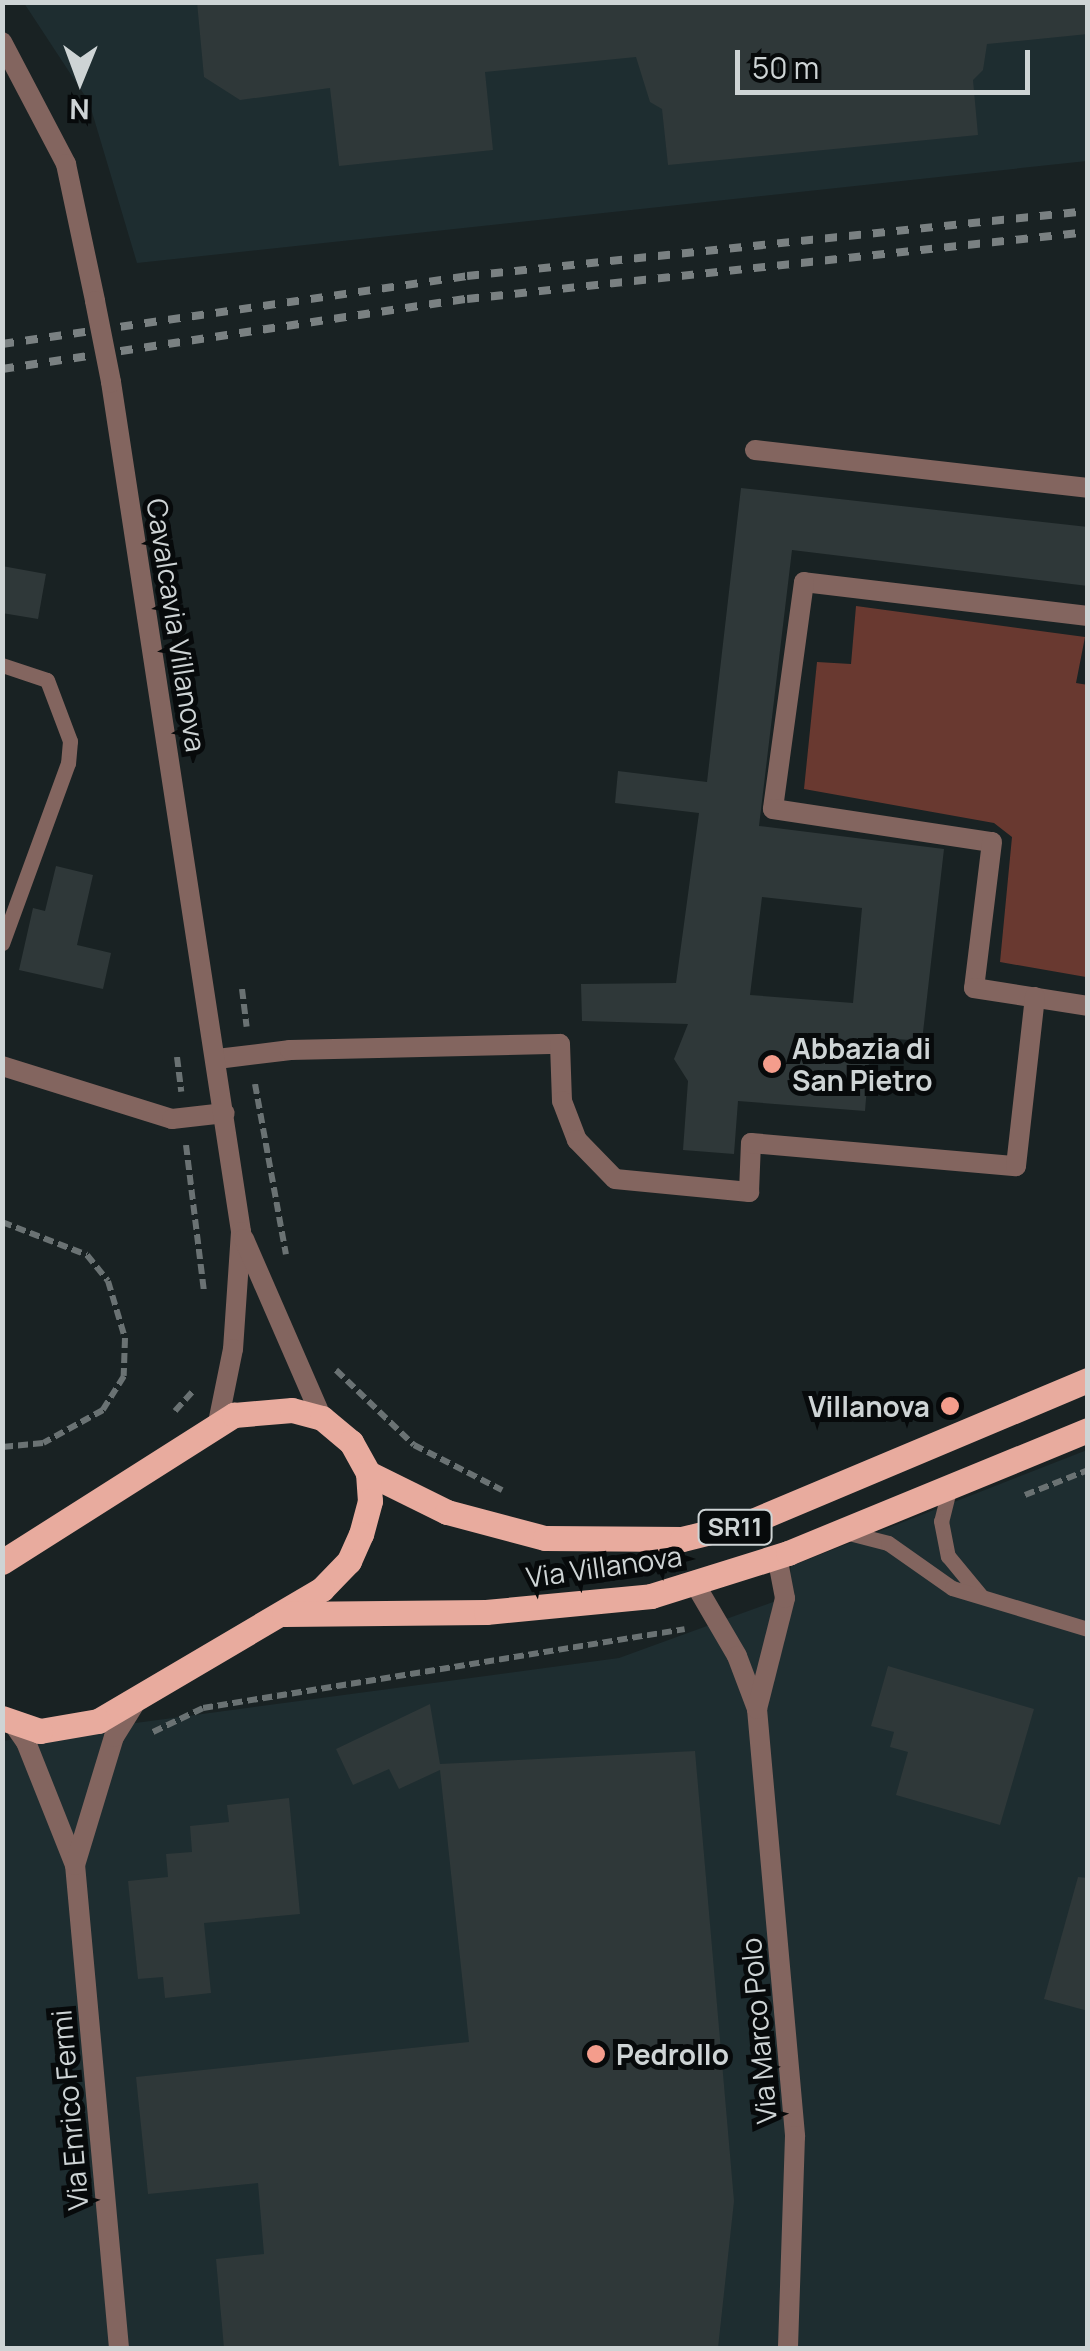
<!DOCTYPE html>
<style>
body{margin:0}
#map{position:relative;width:1090px;height:2351px;overflow:hidden;background:#192223;font-family:Manrope,sans-serif}
div>[style]{position:absolute}
.built>*{inset:0;background:#1e2d30}
.green>*{inset:0;background:#693930}
.building>*{inset:0;background:#2f3839}
.path>*{height:6px;margin-top:-3px;transform-origin:0;background:repeating-linear-gradient(90deg,#6a7273 0 10px,transparent 0 15px)}
.service>*{height:15px;margin:-7.5px;padding:0 7.5px;transform-origin:7.5px;border-radius:7.5px;background:#83655f}
.pedestrian>*{height:20px;margin:-10px;padding:0 10px;transform-origin:10px;border-radius:10px;background:#83655f}
.minor>*{height:20px;margin:-10px;padding:0 10px;transform-origin:10px;border-radius:10px;background:#83655f}
.tertiary>*{height:20px;margin:-10px;padding:0 10px;transform-origin:10px;border-radius:10px;background:#83655f}
.primary>*{height:25px;margin:-12.5px;padding:0 12.5px;transform-origin:12.5px;border-radius:12.5px;background:#e8ab9e}
.rail>*{height:8px;margin-top:-4px;transform-origin:0;background:repeating-linear-gradient(90deg,#7a8182 0 12px,transparent 0 24px)}
.tertiary-bridge>*{height:20px;margin:-10px;padding:0 10px;transform-origin:10px;border-radius:10px;background:#83655f}
.dots>*{width:28px;height:28px;translate:-50% -50%;box-sizing:border-box;border:5px solid #070a0b;border-radius:50%}
span{translate:-50% -50%;white-space:nowrap;text-align:center;line-height:1.15;-webkit-text-stroke:10px #070a0b;paint-order:stroke}
.shield-label span{padding:2px 8px;background:#070a0b;border:2px solid;border-radius:8px;-webkit-text-stroke-width:0}
.shield-label{font-size:25px;color:#ced4d5;font-weight:700}
.street-label{font-size:28px;color:#ced4d5}
.poi-label{font-size:28px;color:#ced4d5;font-weight:700}
.left{translate:0 -50%;text-align:left}
.right{translate:-100% -50%;text-align:right}
.frame{position:absolute;inset:0;border:5px solid #ced4d5;pointer-events:none}
.north{position:absolute;left:30px;top:30px;width:100px;height:100px;-webkit-text-stroke:8px #070a0b;paint-order:stroke;rotate:181deg;font-size:28px;font-weight:700;line-height:40px;text-align:center;color:#ced4d5}
.north::after{content:'';display:block;margin:auto;width:35px;height:45px;background:#ced4d5;clip-path:polygon(50% 0,100% 100%,50% 72%,0 100%)}
.scale{position:absolute;left:735px;top:50px;width:295px;height:45px;box-sizing:border-box;border:5px solid #ced4d5;border-top:0;padding-left:12px;font-size:30px;line-height:35px;white-space:nowrap;color:#ced4d5;-webkit-text-stroke:8px #070a0b;paint-order:stroke}
</style>
<div id="map">
<div class="built">
<i style="clip-path:polygon(24px 3px,1087px 3px,1087px 161px,137px 263px,89px 102px)"></i>
<i style="clip-path:polygon(1087px 1450px,1087px 2348px,3px 2348px,2px 1741px,619px 1658px,787px 1597px,791px 1566px)"></i>
</div>
<div class="green">
<i style="clip-path:polygon(856px 606px,1085px 637px,1076px 683px,1088px 685px,1086px 977px,1000px 962px,1012px 837px,994px 823px,804px 789px,817px 662px,851px 664px)"></i>
</div>
<div class="building">
<i style="clip-path:polygon(197px 2px,1088px 2px,1088px 34px,987px 44px,983px 70px,973px 80px,978px 135px,668px 165px,662px 109px,650px 102px,636px 57px,485px 72px,493px 150px,339px 166px,330px 88px,240px 100px,204px 77px)"></i>
<i style="clip-path:polygon(evenodd,741px 488px,1088px 527px,1088px 586px,792px 550px,759px 826px,944px 849px,922px 1041px,871px 1037px,865px 1111px,738px 1101px,734px 1154px,683px 1150px,688px 1081px,674px 1059px,688px 1024px,582px 1021px,581px 984px,676px 983px,699px 813px,615px 803px,618px 771px,707px 782px,741px 488px,762px 897px,862px 908px,853px 1003px,750px 995px,762px 897px)"></i>
<i style="clip-path:polygon(2px 566px,46px 574px,38px 619px,2px 613px)"></i>
<i style="clip-path:polygon(56px 866px,93px 875px,77px 945px,111px 953px,103px 989px,19px 970px,33px 908px,45px 911px)"></i>
<i style="clip-path:polygon(888px 1666px,1034px 1709px,1000px 1825px,896px 1795px,908px 1752px,890px 1747px,894px 1732px,871px 1726px)"></i>
<i style="clip-path:polygon(430px 1704px,440px 1764px,695px 1751px,734px 2201px,718px 2348px,224px 2348px,216px 2259px,264px 2254px,258px 2183px,148px 2194px,136px 2077px,469px 2042px,440px 1770px,399px 1789px,389px 1769px,353px 1785px,336px 1749px)"></i>
<i style="clip-path:polygon(289px 1798px,300px 1914px,204px 1923px,211px 1993px,165px 1998px,163px 1977px,138px 1979px,128px 1881px,168px 1877px,166px 1854px,192px 1852px,190px 1826px,229px 1822px,227px 1805px)"></i>
<i style="clip-path:polygon(1078px 1877px,1088px 1878px,1088px 2011px,1044px 1999px)"></i>
</div>
<div class="path">
<i style="left:242px;top:989px;width:38px;rotate:83deg"></i>
<i style="left:177px;top:1057px;width:35px;rotate:83deg"></i>
<i style="left:255px;top:1084px;width:173px;rotate:79.7deg"></i>
<i style="left:186px;top:1145px;width:147px;rotate:83deg"></i>
<i style="left:2px;top:1222px;width:91px;rotate:21.2deg"></i>
<i style="left:87px;top:1255px;width:33px;rotate:51deg"></i>
<i style="left:108px;top:1281px;width:59px;rotate:73.4deg"></i>
<i style="left:125px;top:1338px;width:38px;rotate:92deg"></i>
<i style="left:124px;top:1376px;width:40px;rotate:122deg"></i>
<i style="left:103px;top:1410px;width:68px;rotate:151.2deg"></i>
<i style="left:43px;top:1443px;width:41px;rotate:174.4deg"></i>
<i style="left:336px;top:1370px;width:108px;rotate:43.9deg"></i>
<i style="left:414px;top:1445px;width:99px;rotate:27.1deg"></i>
<i style="left:175px;top:1411px;width:28px;rotate:-48deg"></i>
<i style="left:1025px;top:1495px;width:68px;rotate:-21.6deg"></i>
<i style="left:153px;top:1732px;width:55px;rotate:-25.6deg"></i>
<i style="left:203px;top:1708px;width:488px;rotate:-9.3deg"></i>
</div>
<div class="service">
<i style="left:2px;top:665px;width:47px;rotate:18.4deg"></i>
<i style="left:47px;top:680px;width:65px;rotate:69.3deg"></i>
<i style="left:70px;top:741px;width:22px;rotate:95deg"></i>
<i style="left:68px;top:763px;width:192px;rotate:110.1deg"></i>
<i style="left:950px;top:1486px;width:36px;rotate:104deg"></i>
<i style="left:941px;top:1521px;width:36px;rotate:79deg"></i>
<i style="left:948px;top:1556px;width:52px;rotate:50.5deg"></i>
<i style="left:845px;top:1532px;width:44px;rotate:14.3deg"></i>
<i style="left:888px;top:1543px;width:78px;rotate:35.1deg"></i>
<i style="left:952px;top:1588px;width:142px;rotate:16.8deg"></i>
</div>
<div class="pedestrian">
<i style="left:1088px;top:616px;width:286px;rotate:-173.2deg"></i>
<i style="left:804px;top:582px;width:229px;rotate:97.8deg"></i>
<i style="left:773px;top:809px;width:221px;rotate:8.6deg"></i>
<i style="left:992px;top:842px;width:147px;rotate:97deg"></i>
<i style="left:974px;top:988px;width:115px;rotate:9deg"></i>
<i style="left:217px;top:1059px;width:74px;rotate:-7deg"></i>
<i style="left:290px;top:1050px;width:270px;rotate:-1.3deg"></i>
<i style="left:560px;top:1044px;width:57px;rotate:88deg"></i>
<i style="left:562px;top:1101px;width:42px;rotate:69deg"></i>
<i style="left:577px;top:1140px;width:54px;rotate:45.7deg"></i>
<i style="left:615px;top:1179px;width:135px;rotate:5.5deg"></i>
<i style="left:749px;top:1192px;width:49px;rotate:-87.7deg"></i>
<i style="left:751px;top:1143px;width:266px;rotate:5deg"></i>
<i style="left:1016px;top:1166px;width:170px;rotate:-83.6deg"></i>
</div>
<div class="minor">
<i style="left:755px;top:450px;width:335px;rotate:6.5deg"></i>
<i style="left:2px;top:1066px;width:178px;rotate:17.3deg"></i>
<i style="left:172px;top:1119px;width:53px;rotate:-6.5deg"></i>
<i style="left:695px;top:1584px;width:83px;rotate:59.7deg"></i>
<i style="left:737px;top:1656px;width:57px;rotate:69.3deg"></i>
<i style="left:757px;top:1709px;width:429px;rotate:84.9deg"></i>
<i style="left:795px;top:2136px;width:212px;rotate:91.9deg"></i>
<i style="left:757px;top:1709px;width:114px;rotate:-75.8deg"></i>
<i style="left:785px;top:1598px;width:43px;rotate:-100.8deg"></i>
<i style="left:12px;top:1722px;width:24px;rotate:55deg"></i>
<i style="left:26px;top:1742px;width:132px;rotate:68.3deg"></i>
<i style="left:119px;top:2348px;width:485px;rotate:-95.2deg"></i>
<i style="left:75px;top:1865px;width:134px;rotate:-73.1deg"></i>
<i style="left:114px;top:1737px;width:44px;rotate:-58.1deg"></i>
</div>
<div class="tertiary">
<i style="left:2px;top:42px;width:138px;rotate:62.3deg"></i>
<i style="left:66px;top:164px;width:140px;rotate:78deg"></i>
<i style="left:111px;top:382px;width:860px;rotate:81.3deg"></i>
<i style="left:241px;top:1232px;width:117px;rotate:93.9deg"></i>
<i style="left:233px;top:1349px;width:76px;rotate:101.5deg"></i>
<i style="left:244px;top:1239px;width:195px;rotate:66.5deg"></i>
</div>
<div class="primary">
<i style="left:368px;top:1473px;width:88px;rotate:26.3deg"></i>
<i style="left:447px;top:1512px;width:101px;rotate:14.9deg"></i>
<i style="left:545px;top:1538px;width:137px;rotate:0.4deg"></i>
<i style="left:682px;top:1539px;width:70px;rotate:-14deg"></i>
<i style="left:750px;top:1522px;width:367px;rotate:-22.8deg"></i>
<i style="left:2px;top:1562px;width:275px;rotate:-32.4deg"></i>
<i style="left:234px;top:1415px;width:58px;rotate:-4.9deg"></i>
<i style="left:292px;top:1410px;width:31px;rotate:15deg"></i>
<i style="left:322px;top:1418px;width:38px;rotate:40deg"></i>
<i style="left:351px;top:1442px;width:35px;rotate:61deg"></i>
<i style="left:368px;top:1473px;width:28px;rotate:86deg"></i>
<i style="left:370px;top:1501px;width:34px;rotate:105deg"></i>
<i style="left:361px;top:1534px;width:30px;rotate:114deg"></i>
<i style="left:349px;top:1561px;width:39px;rotate:134deg"></i>
<i style="left:322px;top:1589px;width:260px;rotate:149.5deg"></i>
<i style="left:98px;top:1721px;width:59px;rotate:170.2deg"></i>
<i style="left:40px;top:1731px;width:40px;rotate:-161.1deg"></i>
<i style="left:284px;top:1614px;width:202px;rotate:-0.6deg"></i>
<i style="left:486px;top:1612px;width:166px;rotate:-5.5deg"></i>
<i style="left:651px;top:1596px;width:144px;rotate:-17.4deg"></i>
<i style="left:788px;top:1553px;width:324px;rotate:-22.3deg"></i>
</div>
<div class="rail">
<i style="left:2px;top:344px;width:470px;rotate:-8.3deg"></i>
<i style="left:467px;top:276px;width:624px;rotate:-5.98deg"></i>
<i style="left:2px;top:369px;width:470px;rotate:-8.6deg"></i>
<i style="left:467px;top:299px;width:625px;rotate:-6.16deg"></i>
</div>
<div class="tertiary-bridge">
<i style="left:95px;top:301px;width:83px;rotate:78.8deg"></i>
</div>
<div class="dots">
<i style="left:772px;top:1064px;background:#f49d8c"></i>
<i style="left:950px;top:1406px;background:#f49d8c"></i>
<i style="left:596px;top:2054px;background:#f49d8c"></i>
</div>
<div class="shield-label">
<span style="left:735px;top:1527px">SR11</span>
</div>
<div class="street-label">
<span style="left:177px;top:625px;rotate:81deg">Cavalcavia Villanova</span>
<span style="left:604px;top:1566px;rotate:-8deg">Via Villanova</span>
<span style="left:758px;top:2031px;rotate:-95deg">Via Marco Polo</span>
<span style="left:69px;top:2110px;rotate:-95deg">Via Enrico Fermi</span>
</div>
<div class="poi-label">
<span class="left" style="left:792px;top:1064px">Abbazia di<br>San Pietro</span>
<span class="right" style="left:930px;top:1406px">Villanova</span>
<span class="left" style="left:616px;top:2054px">Pedrollo</span>
</div>
<div class="frame"></div>
<div class="north">N</div>
<div class="scale">50 m</div>
</div>
